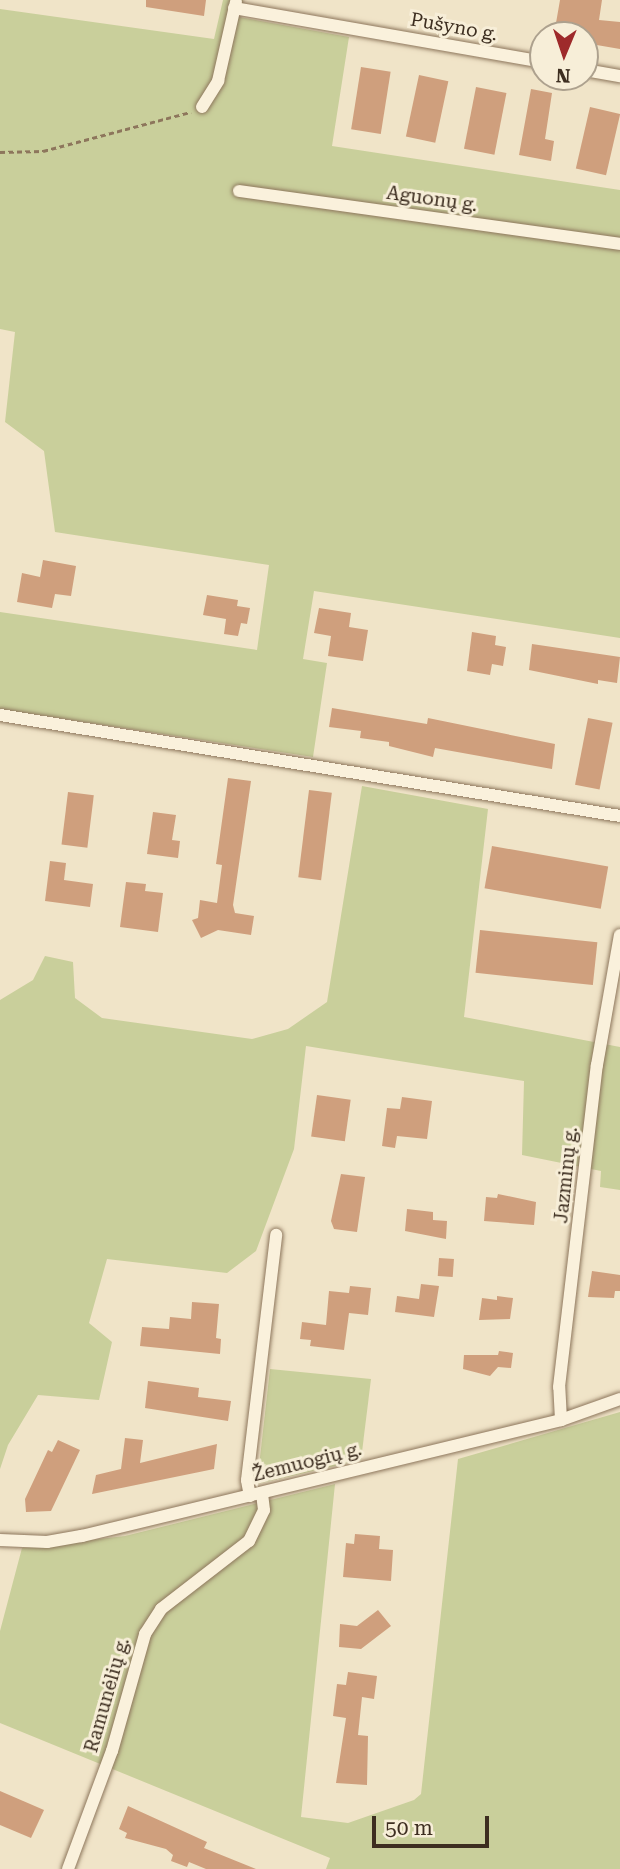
<!DOCTYPE html>
<meta charset="utf-8">
<style>
body{margin:0}
#map{position:relative;width:620px;height:1869px;overflow:hidden;background:#f0e4c8;font-family:"Roboto Serif",serif}
div>[style]{position:absolute}
.green>*{inset:0;background:#c9cf9b}
.building>*{inset:0;background:#cf9f7d;transform-origin:0 0}
.path>*{height:2.5px;margin-top:-1.25px;transform-origin:0;background:repeating-linear-gradient(90deg,#8d765c 0 5px,transparent 0 8.5px)}
.roads{filter:drop-shadow(0 0 2px #8d765c) drop-shadow(0 0 2px #8d765c)}
.street>*{height:12px;margin:-6px;padding:0 6px;transform-origin:6px;border-radius:6px;background:#faf1dc}
span{translate:-50% -50%;white-space:nowrap;text-align:center;line-height:1.15;-webkit-text-stroke:6px #f7eed8;paint-order:stroke}
.street-label{font-size:19px;color:#3d2e20}
.north{position:absolute;left:529px;top:21px;width:70px;height:70px;box-sizing:border-box;background:#f7eed8;border:2px solid #ada18e;border-radius:50%;rotate:182deg;font-size:19px;font-weight:700;line-height:28px;text-align:center;color:#3d2e20}
.north::after{content:'';display:block;margin:auto;width:24px;height:32px;background:#9e2a2b;clip-path:polygon(50% 0,100% 100%,50% 72%,0 100%)}
.scale{position:absolute;left:372px;top:1816px;width:117px;height:32px;box-sizing:border-box;border:4px solid #3d2e20;border-top:0;padding-left:9px;font-size:21px;line-height:24px;white-space:nowrap;color:#3d2e20;-webkit-text-stroke:5px #f7eed8;paint-order:stroke}
</style>
<div id="map">
<div class="green">
<i style="clip-path:polygon(223px 0,243px 0,239px 17px,349px 37px,332px 146px,620px 190px,620px 638px,314px 591px,303px 659px,327px 663px,313px 757px,0 709px,0 612px,257px 650px,269px 565px,55px 532px,44px 451px,5px 422px,15px 332px,0 329px,0 9px,214px 39px)"></i>
<i style="clip-path:polygon(362px 786px,488px 809px,464px 1017px,620px 1047px,620px 1190px,600px 1187px,601px 1171px,522px 1155px,524px 1081px,306px 1046px,294px 1149px,256px 1251px,227px 1273px,107px 1259px,89px 1323px,112px 1342px,99px 1400px,38px 1395px,8px 1445px,0 1469px,0 1000px,33px 980px,45px 956px,73px 962px,75px 998px,102px 1018px,252px 1039px,288px 1029px,327px 1002px)"></i>
<i style="clip-path:polygon(270px 1369px,371px 1379px,361px 1460px,257px 1484px)"></i>
<i style="clip-path:polygon(620px 1412px,620px 1869px,326px 1869px,330px 1858px,0 1723px,0 1631px,22px 1548px,125px 1536px,335px 1484px,301px 1817px,348px 1823px,414px 1800px,421px 1794px,458px 1459px)"></i>
</div>
<div class="building">
<i style="clip-path:polygon(146px 0,206px 0,204px 16px,146px 7px)"></i>
<i style="clip-path:polygon(560px 0,602px 0,599px 20px,620px 22px,620px 49px,585px 43px,585px 35px,566px 35px,568px 25px,556px 23px)"></i>
<i style="left:361px;top:67px;width:30px;height:63px;rotate:9deg"></i>
<i style="left:419px;top:75px;width:30px;height:63px;rotate:12deg"></i>
<i style="left:476px;top:87px;width:31px;height:63px;rotate:11deg"></i>
<i style="clip-path:polygon(531px 89px,552px 93px,545px 139px,554px 141px,551px 161px,519px 155px)"></i>
<i style="left:590px;top:107px;width:31px;height:63px;rotate:13deg"></i>
<i style="clip-path:polygon(43px 560px,76px 566px,71px 596px,55px 594px,52px 608px,17px 602px,22px 573px,40px 577px)"></i>
<i style="clip-path:polygon(207px 595px,238px 600px,237px 606px,250px 608px,247px 624px,241px 623px,238px 636px,224px 634px,226px 619px,203px 615px)"></i>
<i style="clip-path:polygon(319px 608px,351px 613px,349px 627px,368px 630px,363px 661px,328px 656px,331px 636px,314px 633px)"></i>
<i style="clip-path:polygon(472px 632px,496px 636px,495px 645px,506px 647px,503px 666px,492px 664px,490px 675px,467px 671px)"></i>
<i style="clip-path:polygon(532px 644px,620px 657px,617px 683px,598px 680px,598px 684px,529px 670px)"></i>
<i style="clip-path:polygon(332px 708px,427px 724px,428px 718px,555px 744px,552px 769px,435px 748px,433px 757px,389px 746px,389px 742px,360px 738px,361px 731px,329px 727px)"></i>
<i style="left:588px;top:718px;width:25px;height:68px;rotate:11deg"></i>
<i style="clip-path:polygon(228px 778px,251px 781px,233px 905px,235px 913px,254px 916px,251px 935px,218px 930px,201px 938px,192px 920px,198px 918px,200px 900px,217px 903px,222px 865px,216px 864px)"></i>
<i style="left:309px;top:790px;width:23px;height:88px;rotate:7deg"></i>
<i style="left:68px;top:792px;width:26px;height:53px;rotate:7deg"></i>
<i style="clip-path:polygon(153px 812px,176px 815px,172px 840px,180px 841px,178px 858px,147px 854px)"></i>
<i style="left:492px;top:846px;width:118px;height:43px;rotate:10deg"></i>
<i style="clip-path:polygon(50px 861px,66px 863px,64px 880px,93px 884px,90px 907px,45px 901px)"></i>
<i style="clip-path:polygon(126px 882px,146px 884px,145px 891px,163px 893px,158px 932px,120px 927px)"></i>
<i style="left:480px;top:930px;width:118px;height:43px;rotate:6deg"></i>
<i style="left:317px;top:1095px;width:34px;height:42px;rotate:8deg"></i>
<i style="clip-path:polygon(402px 1097px,432px 1101px,427px 1139px,397px 1136px,395px 1148px,382px 1146px,387px 1108px,400px 1109px)"></i>
<i style="clip-path:polygon(341px 1174px,365px 1177px,357px 1232px,334px 1229px,331px 1221px)"></i>
<i style="clip-path:polygon(498px 1194px,536px 1202px,534px 1225px,484px 1221px,486px 1197px,497px 1198px)"></i>
<i style="clip-path:polygon(407px 1209px,433px 1212px,433px 1220px,447px 1221px,446px 1239px,405px 1231px)"></i>
<i style="left:439px;top:1258px;width:15px;height:18px;rotate:4deg"></i>
<i style="clip-path:polygon(592px 1271px,620px 1275px,620px 1291px,615px 1291px,614px 1298px,588px 1297px)"></i>
<i style="clip-path:polygon(421px 1284px,439px 1286px,434px 1317px,395px 1312px,397px 1296px,419px 1299px)"></i>
<i style="clip-path:polygon(350px 1286px,371px 1288px,368px 1315px,349px 1313px,344px 1350px,310px 1346px,311px 1340px,300px 1339px,302px 1322px,326px 1325px,329px 1291px,349px 1293px)"></i>
<i style="clip-path:polygon(497px 1296px,513px 1298px,510px 1319px,479px 1320px,482px 1298px,497px 1300px)"></i>
<i style="clip-path:polygon(192px 1302px,219px 1304px,216px 1338px,221px 1339px,220px 1354px,140px 1346px,142px 1327px,169px 1329px,170px 1317px,191px 1319px)"></i>
<i style="clip-path:polygon(499px 1351px,513px 1353px,511px 1368px,498px 1367px,490px 1376px,463px 1369px,464px 1355px,498px 1355px)"></i>
<i style="clip-path:polygon(148px 1381px,199px 1388px,198px 1397px,231px 1401px,228px 1421px,145px 1408px)"></i>
<i style="clip-path:polygon(125px 1438px,143px 1440px,140px 1463px,217px 1444px,214px 1469px,92px 1494px,96px 1475px,121px 1469px)"></i>
<i style="clip-path:polygon(58px 1440px,80px 1450px,51px 1511px,26px 1512px,25px 1499px,48px 1450px,52px 1452px)"></i>
<i style="clip-path:polygon(355px 1534px,380px 1536px,379px 1549px,393px 1550px,391px 1581px,343px 1577px,346px 1543px,354px 1544px)"></i>
<i style="clip-path:polygon(378px 1610px,391px 1626px,361px 1649px,339px 1647px,340px 1624px,357px 1626px)"></i>
<i style="clip-path:polygon(348px 1672px,377px 1676px,374px 1699px,362px 1697px,358px 1735px,368px 1736px,367px 1785px,336px 1783px,346px 1718px,333px 1716px,337px 1684px,346px 1685px)"></i>
<i style="clip-path:polygon(0 1791px,44px 1810px,31px 1838px,0 1825px)"></i>
<i style="clip-path:polygon(128px 1806px,207px 1842px,204px 1848px,256px 1869px,206px 1869px,189px 1862px,187px 1867px,171px 1861px,173px 1855px,166px 1849px,125px 1838px,127px 1833px,119px 1829px)"></i>
</div>
<div class="path">
<i style="left:0;top:152px;width:43px;rotate:-1.3deg"></i>
<i style="left:43px;top:151px;width:153px;rotate:-14.8deg"></i>
</div>
<div class="roads">
<div class="street">
<i style="left:234px;top:8px;width:314px;rotate:9.9deg"></i>
<i style="left:585px;top:70px;width:36px;rotate:10deg"></i>
<i style="left:202px;top:107px;width:31px;rotate:-58deg"></i>
<i style="left:218px;top:81px;width:81px;rotate:-77.2deg"></i>
<i style="left:239px;top:191px;width:385px;rotate:7.9deg"></i>
<i style="left:0;top:715px;width:628px;rotate:9.25deg"></i>
<i style="left:561px;top:1420px;width:33px;rotate:-93deg"></i>
<i style="left:559px;top:1387px;width:324px;rotate:-83.3deg"></i>
<i style="left:597px;top:1065px;width:132px;rotate:-80deg"></i>
<i style="left:250px;top:1496px;width:16px;rotate:-101deg"></i>
<i style="left:247px;top:1480px;width:247px;rotate:-83.2deg"></i>
<i style="left:0;top:1540px;width:47px;rotate:2.4deg"></i>
<i style="left:47px;top:1542px;width:36px;rotate:-10deg"></i>
<i style="left:82px;top:1536px;width:493px;rotate:-13.6deg"></i>
<i style="left:561px;top:1420px;width:63px;rotate:-19.6deg"></i>
<i style="left:68px;top:1869px;width:126px;rotate:-69.6deg"></i>
<i style="left:112px;top:1751px;width:122px;rotate:-74.2deg"></i>
<i style="left:145px;top:1634px;width:30px;rotate:-57deg"></i>
<i style="left:161px;top:1609px;width:111px;rotate:-37.7deg"></i>
<i style="left:249px;top:1541px;width:34px;rotate:-64deg"></i>
<i style="left:264px;top:1510px;width:17px;rotate:-97deg"></i>
</div>
</div>
<div class="street-label">
<span style="left:454px;top:27px;rotate:10deg">Pušyno g.</span>
<span style="left:432px;top:199px;rotate:8deg">Aguonų g.</span>
<span style="left:566px;top:1175px;rotate:-84deg">Jazminų g.</span>
<span style="left:307px;top:1462px;rotate:-14deg">Žemuogių g.</span>
<span style="left:107px;top:1695px;rotate:-74deg">Ramunėlių g.</span>
</div>
<div class="north">N</div>
<div class="scale">50 m</div>
</div>
